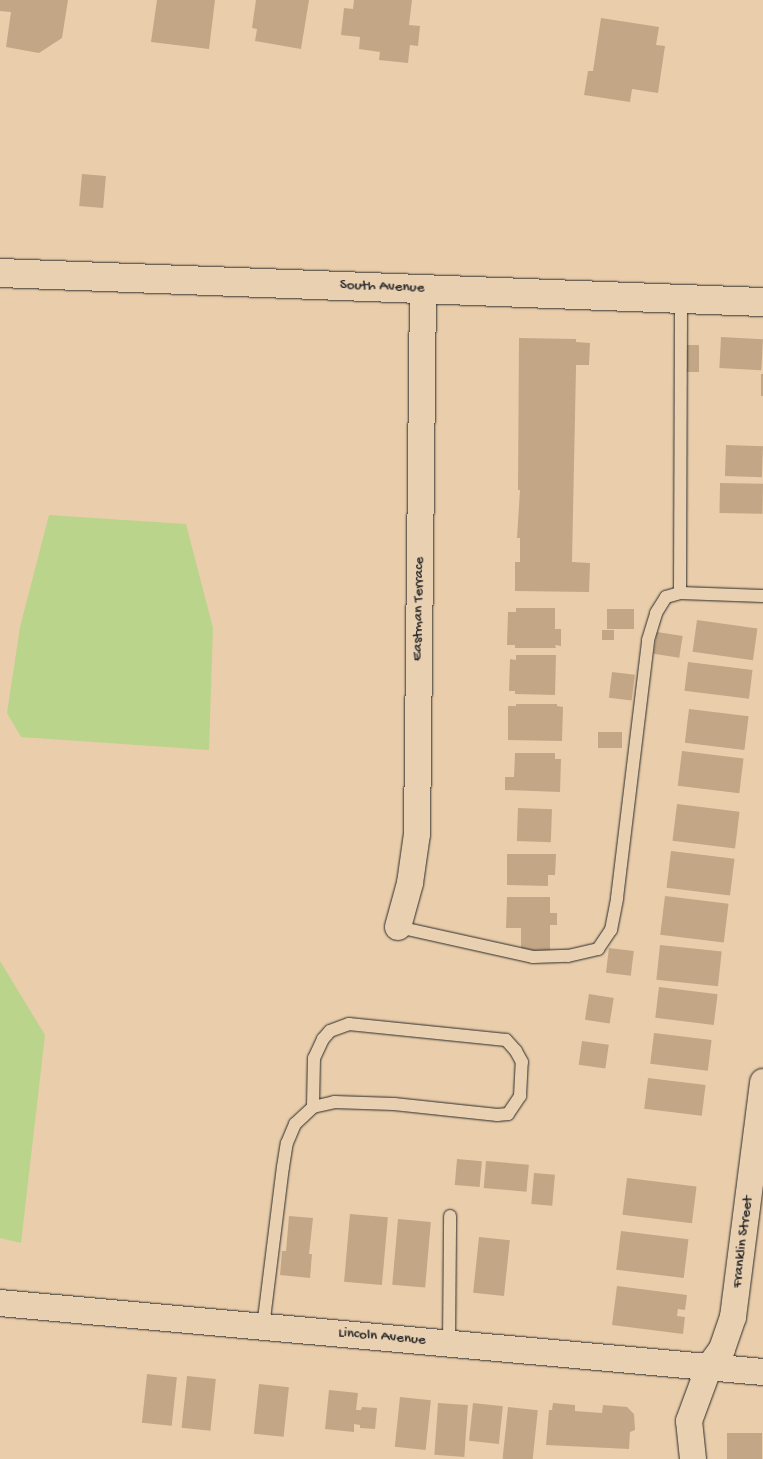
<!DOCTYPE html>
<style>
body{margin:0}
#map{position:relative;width:763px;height:1459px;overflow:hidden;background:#eaceab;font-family:"Gochi Hand",sans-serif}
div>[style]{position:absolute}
.green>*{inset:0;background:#bad48b}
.building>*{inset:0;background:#c3a685;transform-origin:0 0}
.roads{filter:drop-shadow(0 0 1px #2b2b2b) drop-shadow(0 0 1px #2b2b2b)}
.lane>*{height:12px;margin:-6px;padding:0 6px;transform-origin:6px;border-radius:6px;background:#e9d0b1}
.street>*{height:26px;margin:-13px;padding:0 13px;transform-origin:13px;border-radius:13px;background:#e9d0b1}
.secondary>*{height:28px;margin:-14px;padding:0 14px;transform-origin:14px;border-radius:14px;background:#e9d0b1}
span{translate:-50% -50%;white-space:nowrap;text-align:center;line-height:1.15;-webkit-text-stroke:5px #e9d0b1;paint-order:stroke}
.street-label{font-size:15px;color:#2b2b2b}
</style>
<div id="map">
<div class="green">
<i style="clip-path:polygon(49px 515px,186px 524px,213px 628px,209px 750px,21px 737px,7px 713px,20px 627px)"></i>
<i style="clip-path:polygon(0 961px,45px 1035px,21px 1243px,0 1238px)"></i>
</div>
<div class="building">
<i style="clip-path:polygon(0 0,68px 0,62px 38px,39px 53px,6px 47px,11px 12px,0 11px)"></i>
<i style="clip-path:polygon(157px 0,215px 0,209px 49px,151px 42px)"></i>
<i style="clip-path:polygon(256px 0,309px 0,301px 49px,255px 41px,257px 29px,252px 28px)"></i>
<i style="clip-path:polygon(354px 0,412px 0,409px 25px,420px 26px,418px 46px,410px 45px,408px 63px,379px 60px,380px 52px,359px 49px,360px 37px,341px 35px,344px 8px,353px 9px)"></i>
<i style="clip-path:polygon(601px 18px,659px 27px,656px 45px,665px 46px,658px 93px,632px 89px,630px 102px,584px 95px,588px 71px,593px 71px)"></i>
<i style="left:82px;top:174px;width:24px;height:32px;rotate:5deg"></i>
<i style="left:721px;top:337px;width:42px;height:31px;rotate:3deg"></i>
<i style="clip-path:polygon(519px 338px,576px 339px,576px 342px,590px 343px,589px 365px,576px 365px,576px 368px,572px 562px,590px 563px,589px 592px,515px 591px,515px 562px,520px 562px,520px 538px,517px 538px,520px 490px,518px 490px)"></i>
<i style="left:685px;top:345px;width:14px;height:27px"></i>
<i style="left:761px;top:374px;width:2px;height:22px"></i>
<i style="left:726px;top:445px;width:37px;height:31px;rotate:2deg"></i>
<i style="left:720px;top:483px;width:43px;height:30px;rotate:1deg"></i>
<i style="clip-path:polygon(516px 608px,555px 608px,555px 629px,561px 629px,561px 646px,555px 645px,556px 648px,515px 648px,515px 645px,507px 645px,508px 612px,516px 612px)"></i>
<i style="left:607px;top:609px;width:27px;height:20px"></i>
<i style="left:697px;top:620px;width:61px;height:32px;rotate:8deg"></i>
<i style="left:602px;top:630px;width:12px;height:10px"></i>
<i style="left:657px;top:632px;width:26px;height:22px;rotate:9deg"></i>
<i style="clip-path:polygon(516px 655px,556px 655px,555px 695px,515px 694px,515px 691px,509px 691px,510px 659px,516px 660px)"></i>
<i style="left:688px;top:662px;width:65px;height:29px;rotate:7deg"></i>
<i style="left:612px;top:672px;width:23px;height:26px;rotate:7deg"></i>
<i style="clip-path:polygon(516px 704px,557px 704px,557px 706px,563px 707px,562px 741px,508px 740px,508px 706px,516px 706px)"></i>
<i style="left:689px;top:709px;width:60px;height:34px;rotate:7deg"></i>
<i style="left:598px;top:732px;width:24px;height:16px"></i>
<i style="left:682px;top:751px;width:62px;height:35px;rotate:7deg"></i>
<i style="clip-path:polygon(515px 753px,555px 753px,555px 759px,561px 759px,560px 792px,505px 790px,505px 777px,514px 777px)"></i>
<i style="left:677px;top:804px;width:63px;height:37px;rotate:7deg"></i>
<i style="left:518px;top:808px;width:34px;height:33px;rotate:2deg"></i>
<i style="left:671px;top:851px;width:64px;height:37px;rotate:7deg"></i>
<i style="clip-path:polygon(507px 854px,556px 854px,555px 875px,548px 875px,548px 886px,507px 885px)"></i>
<i style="left:665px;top:896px;width:64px;height:39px;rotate:7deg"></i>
<i style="clip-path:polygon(507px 897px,550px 897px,550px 913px,557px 913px,557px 925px,550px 925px,550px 953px,521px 953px,521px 928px,506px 928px)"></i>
<i style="left:660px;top:945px;width:62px;height:35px;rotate:6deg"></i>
<i style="left:609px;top:948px;width:25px;height:25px;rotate:7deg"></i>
<i style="left:659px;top:987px;width:59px;height:31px;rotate:7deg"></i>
<i style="left:589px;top:994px;width:25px;height:26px;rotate:9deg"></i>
<i style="left:654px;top:1033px;width:58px;height:31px;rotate:7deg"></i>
<i style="left:582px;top:1041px;width:27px;height:24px;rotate:8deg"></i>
<i style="left:648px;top:1078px;width:58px;height:31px;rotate:7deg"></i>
<i style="left:457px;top:1159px;width:25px;height:26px;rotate:5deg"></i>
<i style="left:486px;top:1161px;width:43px;height:27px;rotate:5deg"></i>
<i style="left:534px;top:1173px;width:21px;height:31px;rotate:5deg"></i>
<i style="left:627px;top:1178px;width:70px;height:37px;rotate:7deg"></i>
<i style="left:350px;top:1214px;width:38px;height:68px;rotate:5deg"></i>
<i style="clip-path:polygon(289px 1216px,313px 1218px,309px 1254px,312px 1254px,310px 1278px,280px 1275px,282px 1251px,286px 1251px)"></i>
<i style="left:398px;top:1219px;width:33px;height:66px;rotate:5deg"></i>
<i style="left:621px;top:1231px;width:68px;height:39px;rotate:7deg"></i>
<i style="left:479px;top:1237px;width:31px;height:56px;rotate:6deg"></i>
<i style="clip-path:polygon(617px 1286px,687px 1295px,685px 1310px,678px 1309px,677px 1316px,685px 1317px,683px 1334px,612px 1325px)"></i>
<i style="left:147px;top:1374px;width:30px;height:49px;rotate:6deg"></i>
<i style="left:187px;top:1376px;width:29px;height:52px;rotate:6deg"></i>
<i style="left:259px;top:1384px;width:30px;height:50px;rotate:6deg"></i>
<i style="clip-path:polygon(329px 1390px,358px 1393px,356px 1410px,361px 1410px,362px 1407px,377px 1408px,375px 1429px,360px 1428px,360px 1425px,354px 1424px,354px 1432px,325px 1429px)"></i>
<i style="left:400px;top:1397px;width:31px;height:50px;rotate:6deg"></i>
<i style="left:438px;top:1403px;width:30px;height:52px;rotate:4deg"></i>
<i style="left:473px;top:1403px;width:30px;height:38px;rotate:6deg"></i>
<i style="clip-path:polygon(553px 1403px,575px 1405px,575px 1411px,602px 1413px,603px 1405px,627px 1407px,634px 1414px,635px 1430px,630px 1432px,629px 1449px,546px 1445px,549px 1410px,552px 1410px)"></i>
<i style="left:508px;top:1407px;width:30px;height:52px;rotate:6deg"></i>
<i style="left:727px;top:1433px;width:35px;height:26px"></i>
</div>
<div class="roads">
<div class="lane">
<i style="left:680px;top:593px;width:295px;rotate:-89.8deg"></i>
<i style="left:398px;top:927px;width:138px;rotate:12.5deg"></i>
<i style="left:533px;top:957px;width:35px;rotate:-2deg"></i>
<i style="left:568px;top:956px;width:31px;rotate:-13deg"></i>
<i style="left:598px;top:949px;width:23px;rotate:-56deg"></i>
<i style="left:611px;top:930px;width:33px;rotate:-79deg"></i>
<i style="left:617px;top:898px;width:260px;rotate:-83.1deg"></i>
<i style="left:648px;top:640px;width:28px;rotate:-73deg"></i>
<i style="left:656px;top:613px;width:19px;rotate:-58deg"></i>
<i style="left:666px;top:597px;width:15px;rotate:-16deg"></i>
<i style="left:680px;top:593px;width:83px;rotate:2.1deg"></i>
<i style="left:263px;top:1327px;width:161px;rotate:-82.9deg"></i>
<i style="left:283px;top:1167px;width:24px;rotate:-81deg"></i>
<i style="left:287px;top:1143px;width:21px;rotate:-67deg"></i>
<i style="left:295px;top:1124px;width:25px;rotate:-43deg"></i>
<i style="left:313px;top:1107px;width:22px;rotate:-13deg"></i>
<i style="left:334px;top:1102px;width:60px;rotate:1.9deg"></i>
<i style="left:394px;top:1104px;width:104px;rotate:6.1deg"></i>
<i style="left:497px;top:1115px;width:11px;rotate:-5deg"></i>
<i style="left:508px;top:1114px;width:22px;rotate:-56deg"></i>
<i style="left:520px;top:1096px;width:34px;rotate:-87deg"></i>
<i style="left:522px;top:1062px;width:13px;rotate:-119deg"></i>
<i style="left:516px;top:1051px;width:15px;rotate:-132deg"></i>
<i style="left:506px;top:1040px;width:158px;rotate:-174.2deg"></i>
<i style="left:349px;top:1024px;width:20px;rotate:160deg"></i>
<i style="left:330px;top:1031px;width:11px;rotate:131deg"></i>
<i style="left:323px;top:1039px;width:21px;rotate:115deg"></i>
<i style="left:314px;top:1058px;width:49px;rotate:91.2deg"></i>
<i style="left:449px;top:1343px;width:127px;rotate:-89.5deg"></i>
</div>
<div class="street">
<i style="left:398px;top:927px;width:46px;rotate:-74.7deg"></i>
<i style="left:410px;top:883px;width:49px;rotate:-81.9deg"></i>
<i style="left:417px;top:834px;width:545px;rotate:-89.37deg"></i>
<i style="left:0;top:1303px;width:766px;rotate:5.17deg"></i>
<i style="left:693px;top:1459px;width:38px;rotate:-96deg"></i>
<i style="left:689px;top:1421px;width:58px;rotate:-69.7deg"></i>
<i style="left:709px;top:1367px;width:22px;rotate:-54deg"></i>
<i style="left:722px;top:1349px;width:34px;rotate:-71deg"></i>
<i style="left:733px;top:1317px;width:237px;rotate:-82.7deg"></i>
</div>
<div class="secondary">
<i style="left:0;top:273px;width:764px;rotate:2.18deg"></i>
</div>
</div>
<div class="street-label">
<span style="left:382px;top:287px;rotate:2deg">South Avenue</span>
<span style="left:419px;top:609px;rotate:-89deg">Eastman Terrace</span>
<span style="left:743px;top:1242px;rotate:-83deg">Franklin Street</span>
<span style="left:382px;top:1337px;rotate:5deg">Lincoln Avenue</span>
</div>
</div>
